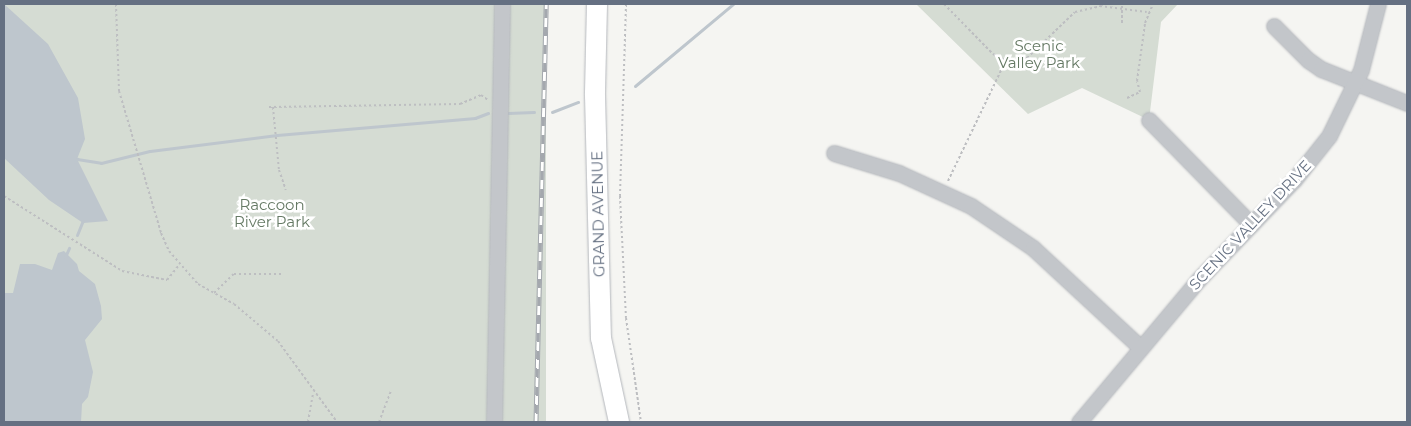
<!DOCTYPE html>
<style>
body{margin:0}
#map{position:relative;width:1411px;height:426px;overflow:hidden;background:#f5f5f2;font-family:Montserrat,sans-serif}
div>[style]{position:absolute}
.green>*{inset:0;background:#d5dcd3;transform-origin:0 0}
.water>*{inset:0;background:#bec6cd}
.stream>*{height:3px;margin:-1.5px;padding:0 1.5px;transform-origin:1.5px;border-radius:1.5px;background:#bec6cd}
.path>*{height:2px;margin-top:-1px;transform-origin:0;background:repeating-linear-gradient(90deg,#bdbec1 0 2.5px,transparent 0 5px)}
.roads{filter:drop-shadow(0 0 1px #b4b7bc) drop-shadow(0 0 1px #b4b7bc)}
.minor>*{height:15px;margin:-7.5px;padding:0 7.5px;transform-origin:7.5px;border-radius:7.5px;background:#c3c6ca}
.major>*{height:20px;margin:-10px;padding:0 10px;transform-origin:10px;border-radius:10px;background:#fff}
.rail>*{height:5px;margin-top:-2.5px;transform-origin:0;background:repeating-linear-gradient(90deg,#fff 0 9px,#a4a8ae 0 18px);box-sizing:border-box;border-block:1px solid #a4a8ae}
span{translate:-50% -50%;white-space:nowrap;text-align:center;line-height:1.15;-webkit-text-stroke:5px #fff;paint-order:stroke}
.park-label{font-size:15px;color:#657964}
.street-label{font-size:15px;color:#657082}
.frame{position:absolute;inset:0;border:5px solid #657082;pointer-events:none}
</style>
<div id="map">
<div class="green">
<i style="left:4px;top:4px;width:542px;height:418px"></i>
<i style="clip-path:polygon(916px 4px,1178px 4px,1161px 22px,1149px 120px,1082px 88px,1028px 114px)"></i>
</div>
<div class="water">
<i style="clip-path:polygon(4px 4px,48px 44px,78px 98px,85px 139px,77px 159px,108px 221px,83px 223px,49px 200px,4px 158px)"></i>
<i style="clip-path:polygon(64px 251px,77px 264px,79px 271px,95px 284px,101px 306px,102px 319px,85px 340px,93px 372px,88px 397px,82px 404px,81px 422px,4px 422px,4px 293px,13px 293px,20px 264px,35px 264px,52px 270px,58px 253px)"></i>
</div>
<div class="stream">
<i style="left:635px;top:86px;width:128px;rotate:-39.9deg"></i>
<i style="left:552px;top:112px;width:28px;rotate:-21deg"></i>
<i style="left:508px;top:113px;width:26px;rotate:-2deg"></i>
<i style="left:75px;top:162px;width:4px;rotate:-56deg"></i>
<i style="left:77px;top:159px;width:24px;rotate:9deg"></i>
<i style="left:101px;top:163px;width:50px;rotate:-13.8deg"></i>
<i style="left:150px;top:151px;width:128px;rotate:-7.2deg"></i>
<i style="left:277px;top:135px;width:199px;rotate:-4.9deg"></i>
<i style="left:475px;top:118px;width:14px;rotate:-21deg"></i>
<i style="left:77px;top:235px;width:16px;rotate:-68deg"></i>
<i style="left:65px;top:257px;width:10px;rotate:-66deg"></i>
</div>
<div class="path">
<i style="left:116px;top:4px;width:87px;rotate:88deg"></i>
<i style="left:119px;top:91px;width:148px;rotate:73.5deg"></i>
<i style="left:161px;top:233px;width:20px;rotate:66deg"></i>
<i style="left:169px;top:251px;width:44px;rotate:48.7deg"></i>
<i style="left:198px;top:284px;width:41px;rotate:29.1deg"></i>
<i style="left:234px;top:304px;width:57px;rotate:40.1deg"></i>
<i style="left:278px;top:341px;width:100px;rotate:53.9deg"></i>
<i style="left:626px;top:4px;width:192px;rotate:91.8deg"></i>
<i style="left:620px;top:196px;width:122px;rotate:87.2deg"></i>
<i style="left:626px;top:318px;width:105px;rotate:81.8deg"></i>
<i style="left:944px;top:4px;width:70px;rotate:45.6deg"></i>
<i style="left:993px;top:54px;width:20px;rotate:27deg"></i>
<i style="left:1011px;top:63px;width:17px;rotate:-17deg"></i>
<i style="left:1027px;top:58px;width:66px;rotate:-43.8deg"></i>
<i style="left:1075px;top:12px;width:26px;rotate:-13deg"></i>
<i style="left:1100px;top:6px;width:47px;rotate:7.3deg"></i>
<i style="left:1122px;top:23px;width:19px;rotate:-90deg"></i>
<i style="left:1127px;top:98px;width:14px;rotate:-25deg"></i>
<i style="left:1140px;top:92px;width:11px;rotate:-105deg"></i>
<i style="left:1137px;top:81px;width:59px;rotate:-82.1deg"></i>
<i style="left:1145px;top:23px;width:21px;rotate:-67deg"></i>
<i style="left:269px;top:107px;width:191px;rotate:-0.9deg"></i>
<i style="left:460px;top:104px;width:23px;rotate:-23deg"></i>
<i style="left:481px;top:95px;width:9px;rotate:36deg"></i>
<i style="left:273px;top:107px;width:63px;rotate:84.6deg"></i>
<i style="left:279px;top:170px;width:21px;rotate:71deg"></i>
<i style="left:948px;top:181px;width:132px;rotate:-64.4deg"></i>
<i style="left:4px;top:196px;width:140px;rotate:32.4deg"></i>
<i style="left:122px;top:271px;width:46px;rotate:11.3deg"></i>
<i style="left:167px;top:280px;width:19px;rotate:-51deg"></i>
<i style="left:214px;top:293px;width:28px;rotate:-44deg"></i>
<i style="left:234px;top:274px;width:49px"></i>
<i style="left:308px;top:422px;width:29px;rotate:-80deg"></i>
<i style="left:379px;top:422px;width:34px;rotate:-69deg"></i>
</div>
<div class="roads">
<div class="minor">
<i style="left:1274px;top:26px;width:48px;rotate:45deg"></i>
<i style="left:1308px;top:60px;width:16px;rotate:35deg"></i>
<i style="left:1321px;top:69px;width:92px;rotate:21.6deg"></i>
<i style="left:1149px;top:120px;width:146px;rotate:45.6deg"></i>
<i style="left:834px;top:153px;width:68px;rotate:17.1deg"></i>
<i style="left:899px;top:173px;width:79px;rotate:24.6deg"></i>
<i style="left:971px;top:206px;width:75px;rotate:34.1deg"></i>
<i style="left:1033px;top:248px;width:146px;rotate:42.8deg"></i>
<i style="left:494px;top:422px;width:418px;rotate:-88.9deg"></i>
<i style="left:1079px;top:422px;width:185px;rotate:-50deg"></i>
<i style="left:1198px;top:280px;width:139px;rotate:-46.2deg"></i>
<i style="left:1294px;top:180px;width:56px;rotate:-51.5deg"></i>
<i style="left:1329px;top:136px;width:73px;rotate:-64.1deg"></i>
<i style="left:1361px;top:70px;width:68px;rotate:-75.6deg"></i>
</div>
<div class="major">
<i style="left:597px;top:4px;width:91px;rotate:91.3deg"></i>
<i style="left:595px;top:95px;width:243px;rotate:88.6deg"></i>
<i style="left:601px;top:338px;width:86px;rotate:77.9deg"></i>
</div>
</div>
<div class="rail">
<i style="left:536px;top:422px;width:418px;rotate:-88.6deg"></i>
</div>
<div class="park-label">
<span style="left:1039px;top:54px">Scenic<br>Valley Park</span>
<span style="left:272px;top:213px">Raccoon<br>River Park</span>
</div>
<div class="street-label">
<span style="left:598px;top:214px;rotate:-91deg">GRAND AVENUE</span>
<span style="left:1250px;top:225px;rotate:-47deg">SCENIC VALLEY DRIVE</span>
</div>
<div class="frame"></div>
</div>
